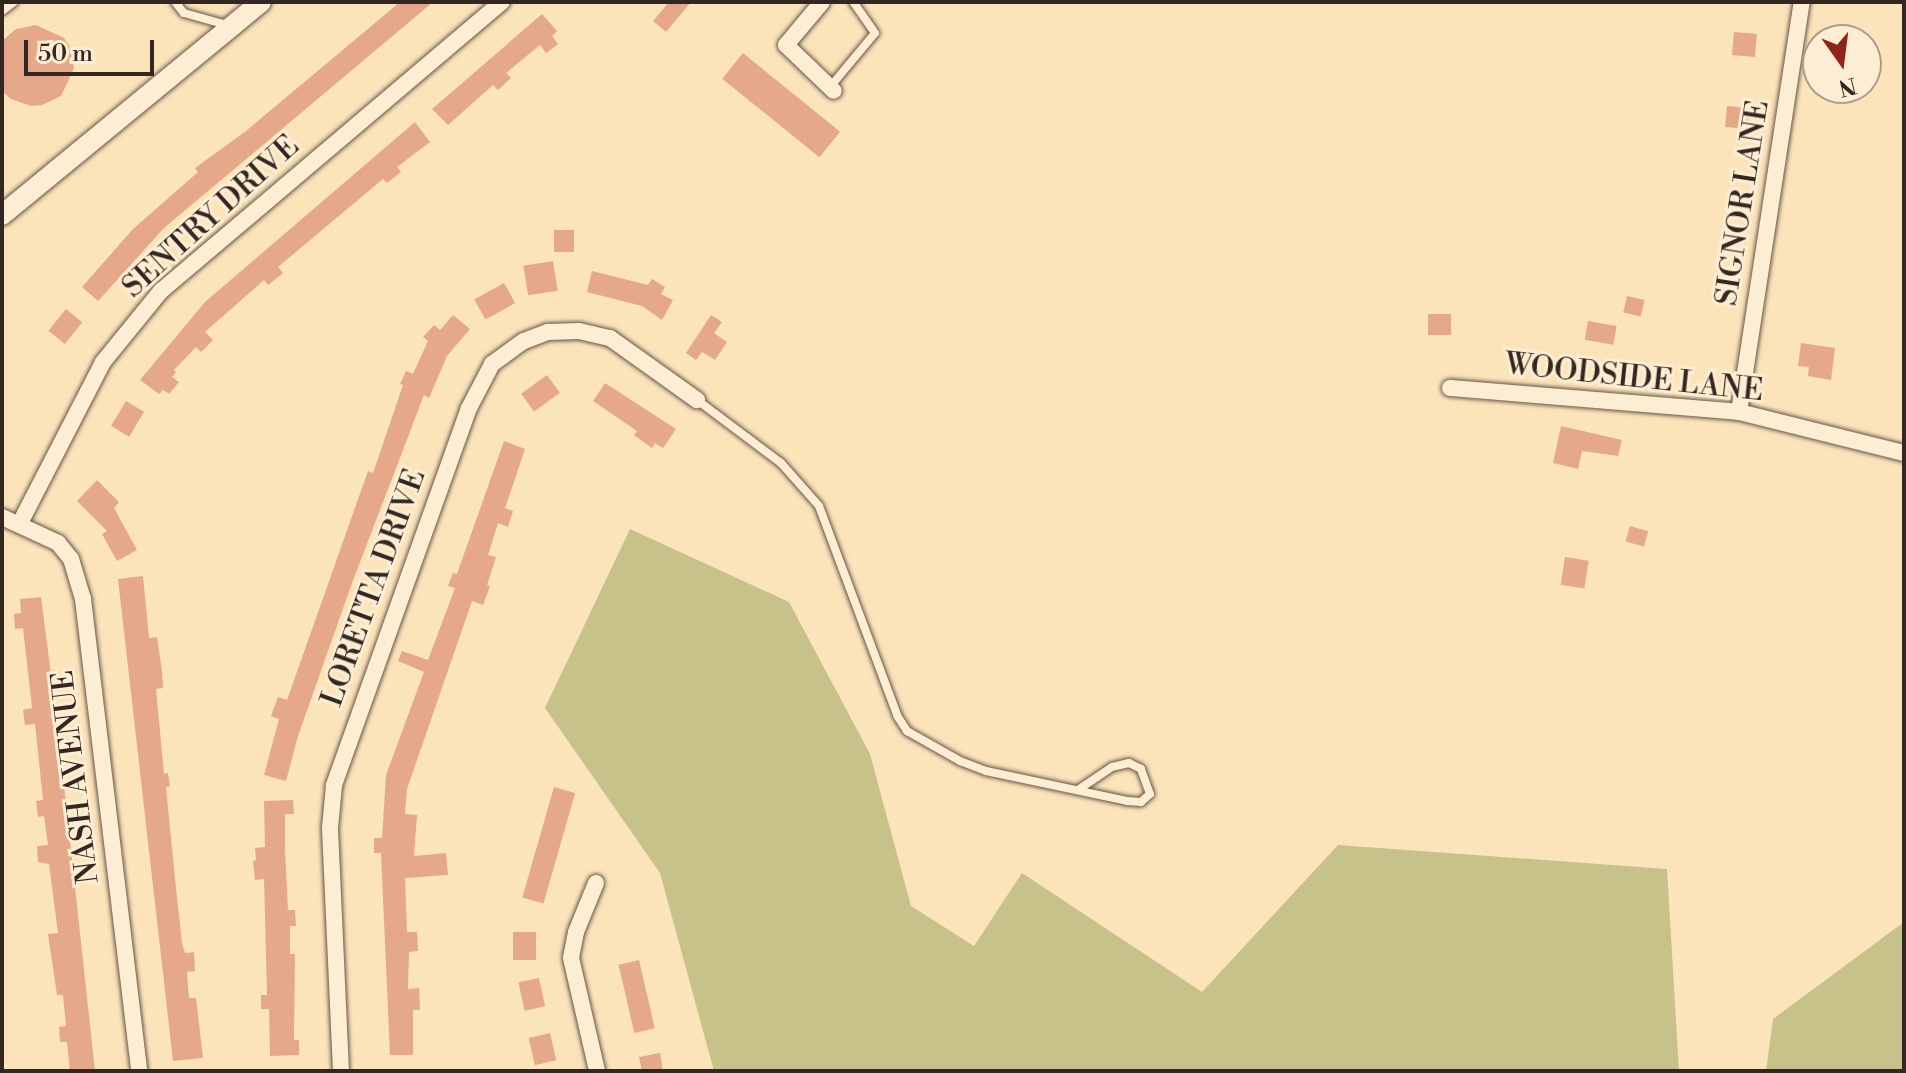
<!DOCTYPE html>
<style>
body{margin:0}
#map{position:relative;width:1906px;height:1073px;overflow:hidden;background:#fce4ba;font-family:"Libre Bodoni",serif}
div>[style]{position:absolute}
.green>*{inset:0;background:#c7c28a}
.building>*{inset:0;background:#e5a888;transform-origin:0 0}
.roads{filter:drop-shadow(0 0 2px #655649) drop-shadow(0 0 2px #655649)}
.service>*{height:8px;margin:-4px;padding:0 4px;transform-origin:4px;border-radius:4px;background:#fdedd2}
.minor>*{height:16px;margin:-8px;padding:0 8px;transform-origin:8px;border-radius:8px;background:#fdedd2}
.tertiary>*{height:20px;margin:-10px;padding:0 10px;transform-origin:10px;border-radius:10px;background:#fdedd2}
span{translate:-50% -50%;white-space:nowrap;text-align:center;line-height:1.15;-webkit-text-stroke:6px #fdedd2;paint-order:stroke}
.street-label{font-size:30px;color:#332723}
.frame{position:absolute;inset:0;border:4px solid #332723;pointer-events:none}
.north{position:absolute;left:1802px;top:24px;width:80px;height:80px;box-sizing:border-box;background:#fdedd2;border:2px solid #ac9e8c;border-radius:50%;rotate:166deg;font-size:22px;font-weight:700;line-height:32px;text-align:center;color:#332723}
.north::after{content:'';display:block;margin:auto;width:28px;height:36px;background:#8f2418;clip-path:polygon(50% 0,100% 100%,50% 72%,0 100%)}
.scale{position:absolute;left:24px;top:40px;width:130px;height:36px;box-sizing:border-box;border:4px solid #332723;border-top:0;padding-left:10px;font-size:24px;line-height:28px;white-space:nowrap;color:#332723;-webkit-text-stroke:6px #fdedd2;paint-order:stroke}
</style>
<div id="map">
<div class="green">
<i style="clip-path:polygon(630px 529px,789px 602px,870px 754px,911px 906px,974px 946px,1022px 873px,1202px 992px,1338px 845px,1667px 869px,1679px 1071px,714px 1071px,660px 873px,545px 708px)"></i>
<i style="clip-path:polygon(1904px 922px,1904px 1071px,1766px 1071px,1773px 1019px)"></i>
</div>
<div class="building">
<i style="clip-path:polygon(400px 2px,433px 2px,164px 228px,98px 301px,82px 287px,133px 229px,198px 172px,195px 168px,246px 131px)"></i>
<i style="clip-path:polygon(669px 2px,691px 2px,666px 32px,653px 21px)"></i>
<i style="clip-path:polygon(542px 14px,557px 31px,552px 36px,558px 44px,546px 53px,540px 45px,506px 73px,511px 78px,498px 90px,493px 85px,448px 125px,432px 109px)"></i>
<i style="clip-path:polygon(36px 25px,64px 38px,70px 47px,74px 68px,61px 96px,42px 105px,31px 106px,11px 99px,2px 91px,2px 41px,16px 29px)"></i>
<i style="left:1734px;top:32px;width:23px;height:23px;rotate:5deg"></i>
<i style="left:743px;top:53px;width:125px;height:33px;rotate:39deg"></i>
<i style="left:1727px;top:106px;width:24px;height:21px;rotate:5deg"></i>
<i style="clip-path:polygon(415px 122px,430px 142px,397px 167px,401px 172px,387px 183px,383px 179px,278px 267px,283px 273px,268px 285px,264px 280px,205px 332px,213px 340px,201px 352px,196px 347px,174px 370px,176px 372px,172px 377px,179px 382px,169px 394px,163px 390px,159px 394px,140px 380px,205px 302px)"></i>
<i style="left:554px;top:230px;width:20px;height:22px"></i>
<i style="left:553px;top:261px;width:30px;height:30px;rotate:81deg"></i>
<i style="clip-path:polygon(592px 271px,648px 285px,652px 279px,665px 287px,661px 294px,673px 300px,662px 320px,642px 306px,587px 292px)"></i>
<i style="left:504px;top:283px;width:23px;height:34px;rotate:61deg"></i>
<i style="left:1627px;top:296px;width:18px;height:17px;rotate:13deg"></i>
<i style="left:66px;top:309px;width:21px;height:28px;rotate:39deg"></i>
<i style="left:1428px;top:314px;width:23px;height:21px"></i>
<i style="clip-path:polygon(453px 315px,470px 329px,447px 356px,429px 398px,424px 395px,352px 583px,298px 736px,286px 781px,264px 775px,279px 719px,271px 716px,278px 697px,287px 700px,368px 471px,373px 473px,403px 385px,400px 384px,406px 371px,413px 374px,428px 341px,423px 337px,434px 325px,440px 330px)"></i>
<i style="clip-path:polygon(711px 315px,722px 322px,714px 333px,727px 342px,715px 360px,702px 352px,696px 360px,686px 353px)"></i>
<i style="left:1588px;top:321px;width:29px;height:19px;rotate:10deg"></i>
<i style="clip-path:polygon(1801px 343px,1835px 348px,1831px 380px,1808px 376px,1809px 367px,1798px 366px)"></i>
<i style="left:547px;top:375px;width:22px;height:32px;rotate:54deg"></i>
<i style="clip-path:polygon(605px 383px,676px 429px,663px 448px,655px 443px,652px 448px,634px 435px,637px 431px,593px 401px)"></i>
<i style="left:126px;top:401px;width:21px;height:29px;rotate:31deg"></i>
<i style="clip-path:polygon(1561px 426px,1622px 440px,1618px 456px,1582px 451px,1578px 469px,1553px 463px)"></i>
<i style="clip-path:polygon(504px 441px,525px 449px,505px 508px,513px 511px,508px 527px,498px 523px,488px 555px,496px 557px,487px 585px,490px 586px,483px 605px,472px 601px,407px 789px,405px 814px,417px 815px,414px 856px,446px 853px,448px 875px,405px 878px,407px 932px,417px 932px,418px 951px,409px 952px,408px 989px,419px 988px,420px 1010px,413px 1010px,413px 1055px,390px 1055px,381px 853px,374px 853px,374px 838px,382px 838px,386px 775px,424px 672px,398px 661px,402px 651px,428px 660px,455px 588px,448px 586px,453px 573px,457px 574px)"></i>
<i style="clip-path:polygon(97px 480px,119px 502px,114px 508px,137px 550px,117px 561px,102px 534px,107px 531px,77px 501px)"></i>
<i style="left:1630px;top:526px;width:19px;height:16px;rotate:16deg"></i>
<i style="left:1565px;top:557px;width:24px;height:28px;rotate:9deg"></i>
<i style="clip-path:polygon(143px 576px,149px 638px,157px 637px,162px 671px,163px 688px,156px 689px,164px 774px,168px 773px,170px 786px,166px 787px,175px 879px,182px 943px,185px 953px,194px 952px,195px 971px,187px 972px,189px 998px,196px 998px,203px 1058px,173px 1061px,118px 579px)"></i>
<i style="clip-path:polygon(41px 597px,57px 721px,95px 1071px,70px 1071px,67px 1042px,60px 1042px,59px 1027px,66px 1026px,63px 995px,57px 995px,48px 934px,58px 933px,49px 864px,38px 862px,37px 846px,48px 845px,44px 816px,38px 817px,36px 801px,43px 800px,35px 724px,25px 725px,23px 710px,32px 708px,23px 628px,15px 629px,14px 614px,21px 613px,20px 599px)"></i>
<i style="left:554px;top:787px;width:22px;height:115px;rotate:16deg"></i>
<i style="clip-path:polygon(293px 800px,294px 814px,285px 814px,285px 850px,288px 910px,295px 910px,296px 926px,290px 926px,290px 954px,295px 954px,294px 1040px,299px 1040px,299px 1055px,270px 1056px,269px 1009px,261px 1009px,261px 995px,267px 995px,264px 879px,255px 880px,253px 861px,256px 860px,255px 848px,265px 847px,264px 801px)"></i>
<i style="left:513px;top:932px;width:23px;height:28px"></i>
<i style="left:639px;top:960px;width:70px;height:21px;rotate:77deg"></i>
<i style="left:539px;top:978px;width:29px;height:21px;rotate:78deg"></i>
<i style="left:550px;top:1033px;width:28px;height:22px;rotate:77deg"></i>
<i style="clip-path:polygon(660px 1053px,663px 1071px,642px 1071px,639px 1057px)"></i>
</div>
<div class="roads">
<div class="service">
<i style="left:175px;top:2px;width:14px;rotate:51deg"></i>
<i style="left:184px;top:13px;width:45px;rotate:15.6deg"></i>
<i style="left:2px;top:11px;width:15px;rotate:-37deg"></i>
<i style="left:830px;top:87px;width:70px;rotate:-50.2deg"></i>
<i style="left:875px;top:33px;width:38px;rotate:-125deg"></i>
<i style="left:697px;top:400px;width:105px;rotate:36.9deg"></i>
<i style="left:781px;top:463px;width:57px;rotate:48.5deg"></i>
<i style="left:819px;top:506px;width:225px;rotate:69.5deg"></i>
<i style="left:898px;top:717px;width:17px;rotate:57deg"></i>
<i style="left:907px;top:731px;width:61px;rotate:29.5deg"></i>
<i style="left:960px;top:761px;width:28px;rotate:21deg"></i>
<i style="left:986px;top:771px;width:144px;rotate:12deg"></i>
<i style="left:1127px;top:801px;width:14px;rotate:4deg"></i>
<i style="left:1141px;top:802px;width:12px;rotate:-42deg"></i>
<i style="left:1150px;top:794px;width:27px;rotate:-110deg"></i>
<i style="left:1141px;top:769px;width:13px;rotate:-153deg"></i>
<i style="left:1129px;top:763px;width:17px;rotate:167deg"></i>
<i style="left:1112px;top:767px;width:40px;rotate:146deg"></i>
</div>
<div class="minor">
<i style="left:822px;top:2px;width:56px;rotate:129.9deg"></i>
<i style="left:786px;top:45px;width:66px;rotate:43.8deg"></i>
<i style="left:1450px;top:388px;width:290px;rotate:4.7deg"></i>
<i style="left:1739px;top:412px;width:170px;rotate:14deg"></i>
<i style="left:1739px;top:412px;width:415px;rotate:-81.3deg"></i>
<i style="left:2px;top:517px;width:62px;rotate:24.9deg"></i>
<i style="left:58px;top:543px;width:21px;rotate:51deg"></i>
<i style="left:71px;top:559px;width:42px;rotate:73.3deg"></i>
<i style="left:83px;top:599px;width:475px;rotate:83.2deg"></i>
<i style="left:20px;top:523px;width:181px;rotate:-62.7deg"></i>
<i style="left:103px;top:362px;width:92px;rotate:-50.8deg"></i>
<i style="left:161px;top:291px;width:447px;rotate:-40.3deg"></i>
<i style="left:596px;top:883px;width:53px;rotate:112.2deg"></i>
<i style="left:576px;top:932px;width:26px;rotate:101deg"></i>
<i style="left:571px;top:958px;width:116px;rotate:77deg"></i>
<i style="left:341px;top:1071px;width:243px;rotate:-92.6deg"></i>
<i style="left:330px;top:828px;width:43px;rotate:-84.7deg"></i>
<i style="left:334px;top:785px;width:398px;rotate:-70.3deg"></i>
<i style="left:468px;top:410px;width:52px;rotate:-62.4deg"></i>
<i style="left:492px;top:364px;width:39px;rotate:-36deg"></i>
<i style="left:524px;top:341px;width:26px;rotate:-21deg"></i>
<i style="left:548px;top:332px;width:31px;rotate:-2deg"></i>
<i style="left:579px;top:331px;width:32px;rotate:13deg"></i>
<i style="left:610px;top:338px;width:107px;rotate:35.5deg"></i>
</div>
<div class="tertiary">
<i style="left:2px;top:215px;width:335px;rotate:-39.4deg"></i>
</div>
</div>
<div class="street-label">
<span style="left:1743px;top:203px;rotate:-81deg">SIGNOR LANE</span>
<span style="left:211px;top:217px;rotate:-42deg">SENTRY DRIVE</span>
<span style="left:1634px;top:378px;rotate:6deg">WOODSIDE LANE</span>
<span style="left:374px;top:588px;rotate:-70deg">LORETTA DRIVE</span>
<span style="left:76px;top:777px;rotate:-97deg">NASH AVENUE</span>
</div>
<div class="frame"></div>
<div class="north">N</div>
<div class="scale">50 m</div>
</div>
